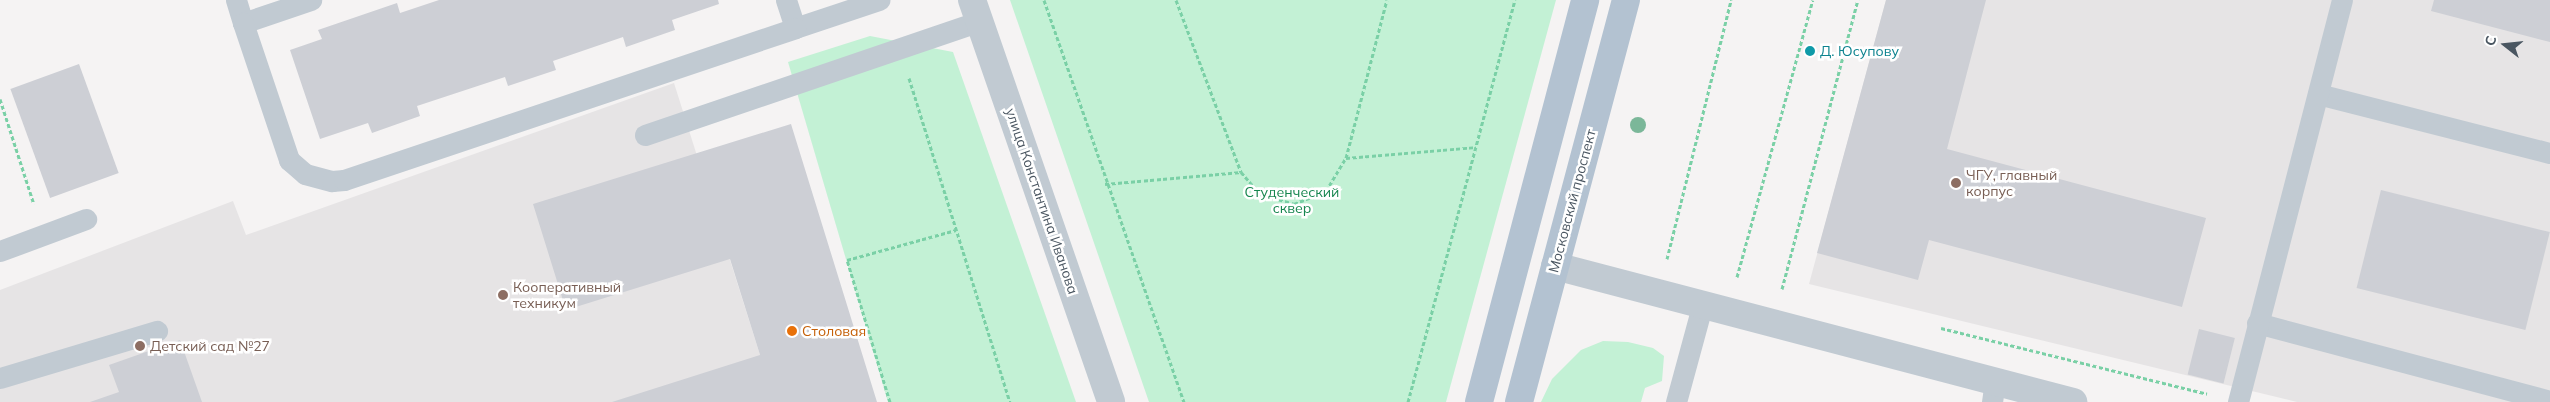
<!DOCTYPE html>
<meta charset="utf-8">
<style>
body{margin:0}
#map{position:relative;width:2550px;height:402px;overflow:hidden;background:#f5f3f3;font-family:Mulish,sans-serif}
div>[style]{position:absolute}
.education>*{inset:0;background:#e6e4e5}
.green>*{inset:0;background:#c3f1d5}
.building>*{inset:0;background:#cdcfd5;transform-origin:0 0}
.path>*{height:3px;margin-top:-1.5px;transform-origin:0;background:repeating-linear-gradient(90deg,#7ad0a6 0 4px,transparent 0 6.5px)}
.service>*{height:21px;margin:-10.5px;padding:0 10.5px;transform-origin:10.5px;border-radius:10.5px;background:#c1cad2}
.tertiary>*{height:28px;margin:-14px;padding:0 14px;transform-origin:14px;border-radius:14px;background:#c1cad2}
.primary>*{height:28px;margin:-14px;padding:0 14px;transform-origin:14px;border-radius:14px;background:#b3c2d1}
.trees>*{width:16px;height:16px;margin:-8px;border-radius:50%;background:#7bb799}
.dots>*{width:14px;height:14px;translate:-50% -50%;box-sizing:border-box;border:2px solid #fff;border-radius:50%}
span{translate:-50% -50%;white-space:nowrap;text-align:center;line-height:1.15;-webkit-text-stroke:5px #fff;paint-order:stroke}
.culture-label{font-size:14px;color:#0d838f}
.left{translate:0 -50%;text-align:left}
.education-label{font-size:14px;color:#785e54}
.park-label{font-size:14px;color:#17864f}
.street-label{font-size:14px;color:#4a5661}
.food-label{font-size:14px;color:#c56008}
.north{position:absolute;left:2480px;top:20px;width:50px;height:50px;-webkit-text-stroke:4px #fff;paint-order:stroke;rotate:286deg;font-size:14px;font-weight:700;line-height:20px;text-align:center;color:#4a5661}
.north::after{content:'';display:block;margin:auto;width:18px;height:22px;background:#4a5661;clip-path:polygon(50% 0,100% 100%,50% 72%,0 100%)}
</style>
<div id="map">
<div class="education">
<i style="clip-path:polygon(1886px 0,2550px 0,2550px 402px,2297px 402px,1809px 284px)"></i>
<i style="clip-path:polygon(674px 83px,760px 355px,748px 402px,0 402px,0 290px,233px 201px,246px 235px)"></i>
</div>
<div class="green">
<i style="clip-path:polygon(1010px 0,1556px 0,1446px 402px,1149px 402px)"></i>
<i style="clip-path:polygon(870px 36px,953px 52px,1076px 402px,888px 402px,788px 62px)"></i>
<i style="clip-path:polygon(1603px 341px,1628px 342px,1653px 348px,1664px 356px,1662px 381px,1645px 388px,1641px 402px,1541px 402px,1552px 379px,1581px 350px)"></i>
</div>
<div class="building">
<i style="clip-path:polygon(439px 0,718px 0,719px 4px,672px 20px,675px 30px,626px 47px,623px 37px,553px 61px,556px 70px,508px 86px,505px 77px,417px 106px,420px 116px,372px 133px,368px 123px,320px 139px,290px 50px,322px 39px,318px 30px,397px 3px,400px 13px)"></i>
<i style="clip-path:polygon(1886px 0,1986px 0,1947px 149px,2206px 218px,2182px 307px,1929px 240px,1918px 280px,1817px 253px)"></i>
<i style="clip-path:polygon(2434px 0,2550px 0,2550px 42px,2431px 11px)"></i>
<i style="left:79px;top:64px;width:116px;height:73px;rotate:70deg"></i>
<i style="clip-path:polygon(791px 124px,877px 402px,612px 402px,760px 355px,730px 259px,566px 310px,533px 204px)"></i>
<i style="left:2381px;top:190px;width:174px;height:101px;rotate:14deg"></i>
<i style="left:2199px;top:329px;width:37px;height:47px;rotate:14deg"></i>
<i style="clip-path:polygon(180px 340px,202px 402px,90px 402px,119px 392px,109px 365px)"></i>
</div>
<div class="path">
<i style="left:1044px;top:0;width:426px;rotate:70.8deg"></i>
<i style="left:1176px;top:0;width:184px;rotate:69.3deg"></i>
<i style="left:1241px;top:172px;width:29px;rotate:49deg"></i>
<i style="left:1260px;top:194px;width:35px;rotate:16deg"></i>
<i style="left:1294px;top:204px;width:35px;rotate:-22deg"></i>
<i style="left:1326px;top:191px;width:39px;rotate:-59deg"></i>
<i style="left:1346px;top:158px;width:163px;rotate:-75.5deg"></i>
<i style="left:909px;top:78px;width:339px;rotate:72.7deg"></i>
<i style="left:0;top:99px;width:110px;rotate:72.1deg"></i>
<i style="left:1346px;top:158px;width:130px;rotate:-4.8deg"></i>
<i style="left:1105px;top:184px;width:137px;rotate:-5deg"></i>
<i style="left:1667px;top:259px;width:267px;rotate:-76.1deg"></i>
<i style="left:1737px;top:277px;width:287px;rotate:-74.7deg"></i>
<i style="left:1782px;top:289px;width:299px;rotate:-75.3deg"></i>
<i style="left:1941px;top:328px;width:274px;rotate:13.9deg"></i>
<i style="left:890px;top:402px;width:148px;rotate:-106.8deg"></i>
<i style="left:847px;top:260px;width:113px;rotate:-15.4deg"></i>
<i style="left:1408px;top:402px;width:416px;rotate:-75.1deg"></i>
</div>
<div class="service">
<i style="left:236px;top:0;width:24px;rotate:73deg"></i>
<i style="left:243px;top:23px;width:72px;rotate:-18.7deg"></i>
<i style="left:786px;top:0;width:29px;rotate:72deg"></i>
<i style="left:795px;top:28px;width:89px;rotate:-18.4deg"></i>
<i style="left:243px;top:23px;width:145px;rotate:71.4deg"></i>
<i style="left:289px;top:160px;width:21px;rotate:41deg"></i>
<i style="left:305px;top:174px;width:28px;rotate:15deg"></i>
<i style="left:332px;top:181px;width:12px;rotate:-5deg"></i>
<i style="left:344px;top:180px;width:476px;rotate:-18.6deg"></i>
<i style="left:2318px;top:94px;width:239px;rotate:14.3deg"></i>
<i style="left:645px;top:135px;width:353px;rotate:-18.8deg"></i>
<i style="left:0;top:251px;width:92px;rotate:-20.4deg"></i>
<i style="left:2257px;top:323px;width:303px;rotate:14.9deg"></i>
<i style="left:0;top:378px;width:164px;rotate:-16.7deg"></i>
<i style="left:1676px;top:402px;width:99px;rotate:-74.8deg"></i>
<i style="left:1992px;top:402px;width:21px;rotate:-82deg"></i>
<i style="left:2238px;top:402px;width:415px;rotate:-75.5deg"></i>
</div>
<div class="tertiary">
<i style="left:972px;top:0;width:425px;rotate:70.9deg"></i>
<i style="left:1555px;top:266px;width:536px;rotate:14.71deg"></i>
</div>
<div class="primary">
<i style="left:1479px;top:402px;width:416px;rotate:-75.2deg"></i>
<i style="left:1519px;top:402px;width:416px;rotate:-75.1deg"></i>
</div>
<div class="trees">
<i style="left:1638px;top:125px"></i>
</div>
<div class="dots">
<i style="left:1810px;top:51px;background:#0f9aa8"></i>
<i style="left:1956px;top:183px;background:#8d6e63"></i>
<i style="left:503px;top:295px;background:#8d6e63"></i>
<i style="left:792px;top:331px;background:#e8710a"></i>
<i style="left:140px;top:346px;background:#8d6e63"></i>
</div>
<div class="culture-label">
<span class="left" style="left:1820px;top:51px">Д. Юсупову</span>
</div>
<div class="education-label">
<span class="left" style="left:1966px;top:183px">ЧГУ, главный<br>корпус</span>
<span class="left" style="left:513px;top:295px">Кооперативный<br>техникум</span>
<span class="left" style="left:150px;top:346px">Детский сад №27</span>
</div>
<div class="park-label">
<span style="left:1292px;top:200px">Студенческий<br>сквер</span>
</div>
<div class="street-label">
<span style="left:1042px;top:201px;rotate:71deg">улица Константина Иванова</span>
<span style="left:1572px;top:201px;rotate:-75deg">Московский проспект</span>
</div>
<div class="food-label">
<span class="left" style="left:802px;top:331px">Столовая</span>
</div>
<div class="north">С</div>
</div>
